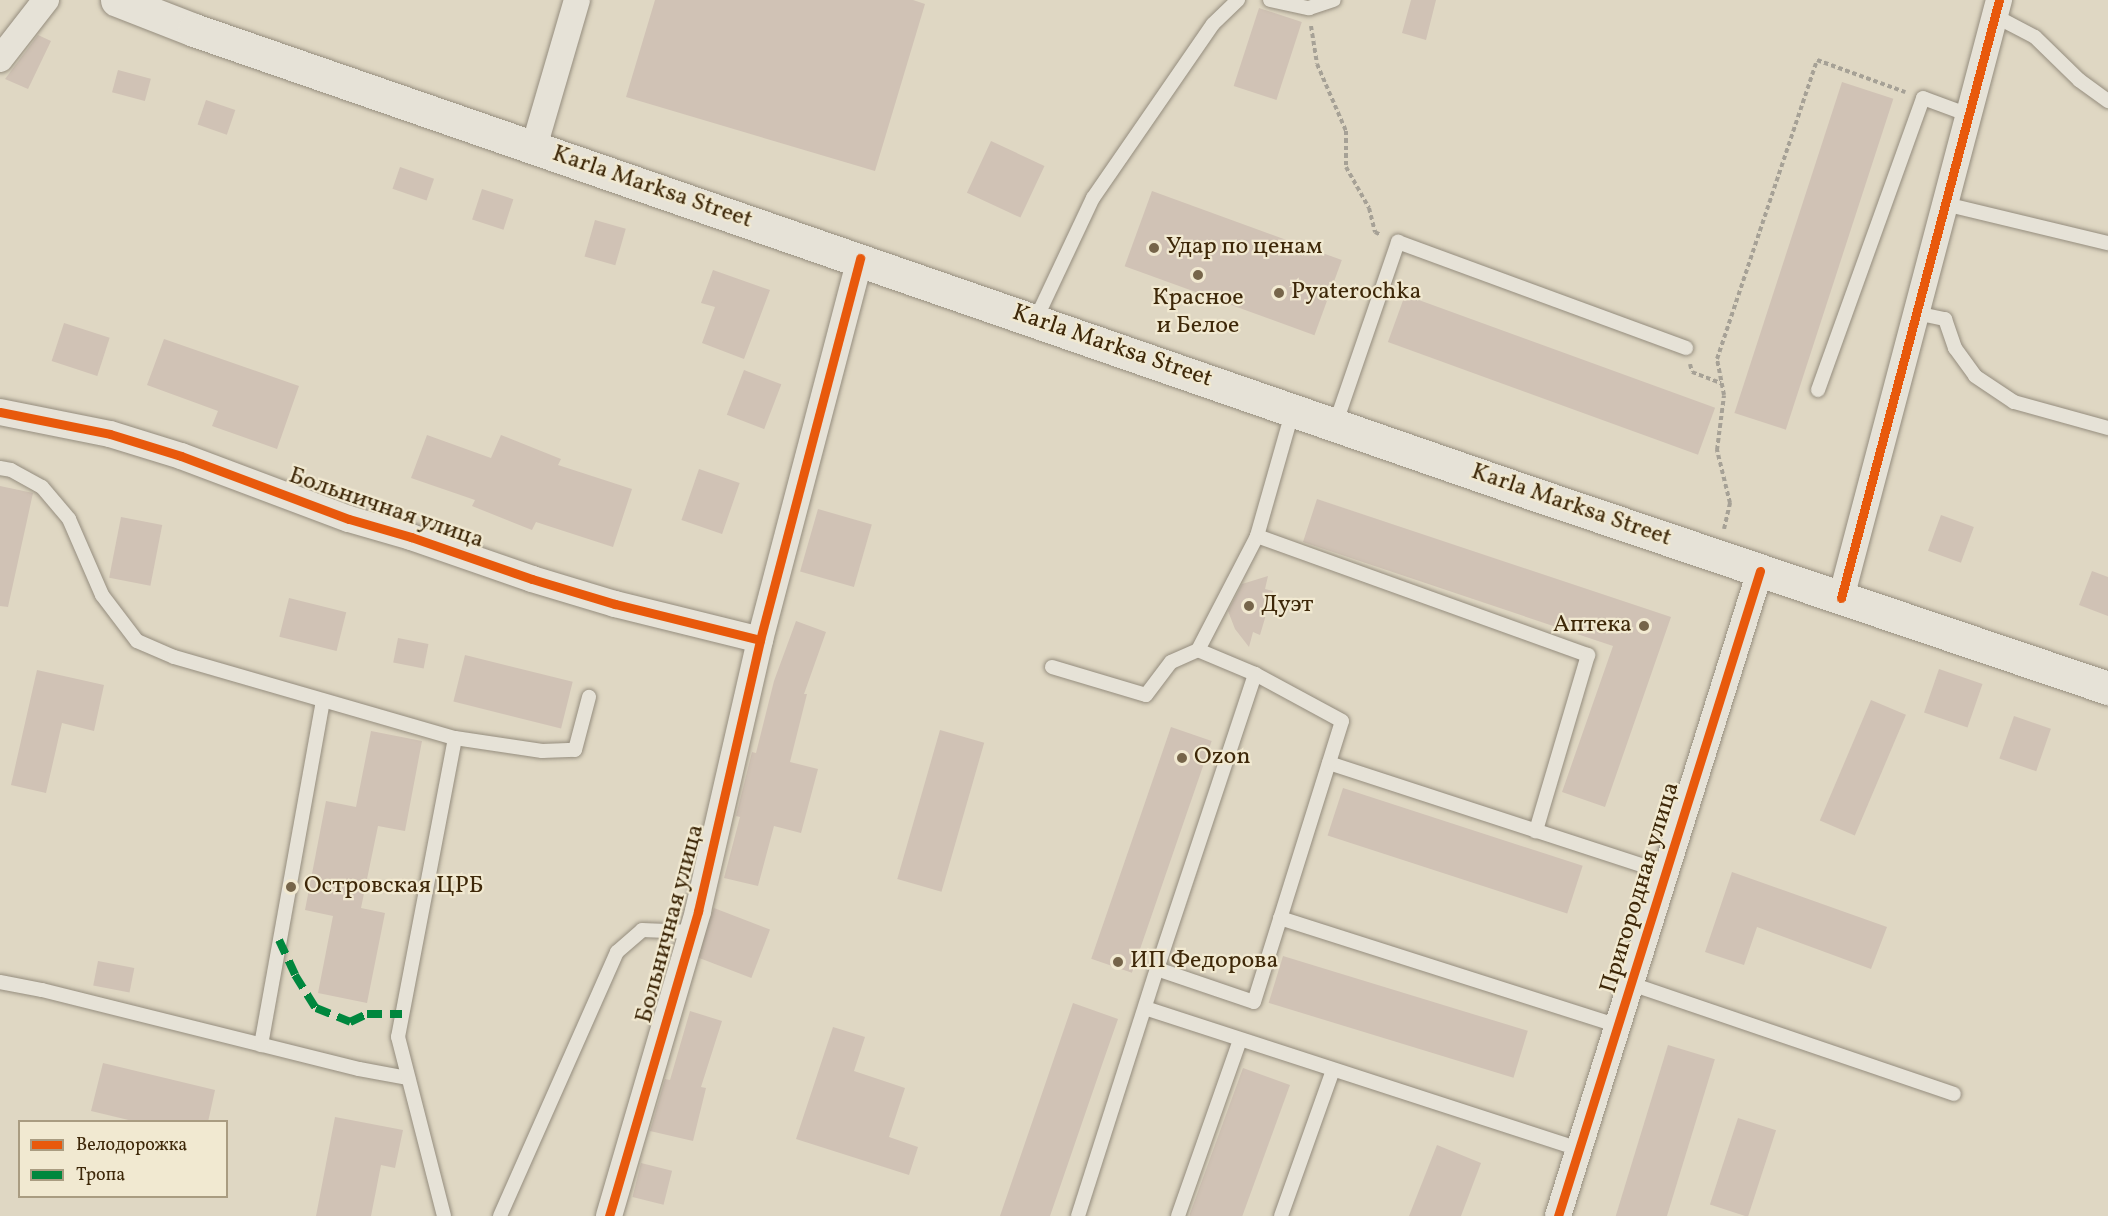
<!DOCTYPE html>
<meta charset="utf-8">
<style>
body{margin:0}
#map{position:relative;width:2108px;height:1216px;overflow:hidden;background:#dfd7c3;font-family:Vollkorn,serif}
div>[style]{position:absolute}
.building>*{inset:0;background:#d0c2b5;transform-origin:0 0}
.path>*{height:4px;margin-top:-2px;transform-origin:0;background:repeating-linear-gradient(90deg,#a6a196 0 4.5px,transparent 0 7.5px)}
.roads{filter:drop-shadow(0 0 2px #958d7e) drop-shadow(0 0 2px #958d7e)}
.service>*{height:14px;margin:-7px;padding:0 7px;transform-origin:7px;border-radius:7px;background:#e6e2d7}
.minor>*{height:26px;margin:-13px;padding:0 13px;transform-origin:13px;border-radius:13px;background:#e6e2d7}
.secondary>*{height:33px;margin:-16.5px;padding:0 16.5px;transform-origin:16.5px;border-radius:16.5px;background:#e6e2d7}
.quiet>*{height:8px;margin-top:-4px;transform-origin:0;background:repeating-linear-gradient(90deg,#00873e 0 15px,transparent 0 23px)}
.cycleway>*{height:9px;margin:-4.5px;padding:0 4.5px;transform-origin:4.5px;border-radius:4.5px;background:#e8590c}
.dots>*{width:16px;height:16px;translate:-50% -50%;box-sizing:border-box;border:3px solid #f1e9d1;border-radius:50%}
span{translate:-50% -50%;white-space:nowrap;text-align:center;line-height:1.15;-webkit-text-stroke:4.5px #f1e9d1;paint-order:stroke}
.street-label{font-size:24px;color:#3e2809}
.poi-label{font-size:24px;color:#3e2809}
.left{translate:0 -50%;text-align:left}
.right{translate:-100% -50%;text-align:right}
.legend{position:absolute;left:18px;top:1120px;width:210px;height:78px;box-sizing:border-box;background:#f1e9d1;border:2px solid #a99c81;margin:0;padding:8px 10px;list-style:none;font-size:18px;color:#3e2809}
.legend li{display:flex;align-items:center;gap:12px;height:30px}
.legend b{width:30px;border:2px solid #a99c81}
</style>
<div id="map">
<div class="building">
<i style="clip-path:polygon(655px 0,913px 0,925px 4px,875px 171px,626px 97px)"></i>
<i style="clip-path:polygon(1411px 0,1436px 0,1426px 40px,1402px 33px)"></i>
<i style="left:1259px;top:8px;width:45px;height:82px;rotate:18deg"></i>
<i style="clip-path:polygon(38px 35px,51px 41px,28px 89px,5px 79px)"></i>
<i style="left:118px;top:70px;width:34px;height:23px;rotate:15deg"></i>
<i style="left:1842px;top:82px;width:54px;height:348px;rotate:18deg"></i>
<i style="left:206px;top:100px;width:31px;height:26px;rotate:19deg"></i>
<i style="left:991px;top:141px;width:59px;height:57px;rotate:25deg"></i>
<i style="left:400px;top:167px;width:36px;height:23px;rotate:19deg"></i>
<i style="left:482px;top:189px;width:33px;height:32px;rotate:18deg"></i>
<i style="left:1152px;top:191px;width:202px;height:80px;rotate:20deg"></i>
<i style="left:595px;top:220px;width:32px;height:38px;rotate:16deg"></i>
<i style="clip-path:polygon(713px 270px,770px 290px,744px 359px,702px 343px,715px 307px,701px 303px)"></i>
<i style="left:1405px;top:295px;width:330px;height:50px;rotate:20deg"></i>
<i style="left:64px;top:323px;width:48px;height:40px;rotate:18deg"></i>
<i style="clip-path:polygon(164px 339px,299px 386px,277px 449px,212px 426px,218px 411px,147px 385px)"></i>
<i style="left:744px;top:370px;width:40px;height:48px;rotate:21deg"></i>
<i style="clip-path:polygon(427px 435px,491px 458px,501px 435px,561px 459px,558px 465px,632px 489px,613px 547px,536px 522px,532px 530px,472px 506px,475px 500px,411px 478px)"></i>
<i style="left:699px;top:469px;width:43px;height:54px;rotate:19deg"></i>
<i style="clip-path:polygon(0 486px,33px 493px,8px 607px,0 606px)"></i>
<i style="clip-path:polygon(1317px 499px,1671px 617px,1605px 807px,1562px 792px,1613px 646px,1303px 542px)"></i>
<i style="left:818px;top:509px;width:56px;height:65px;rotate:16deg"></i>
<i style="left:1941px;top:515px;width:35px;height:38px;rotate:20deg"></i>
<i style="left:121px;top:517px;width:42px;height:62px;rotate:11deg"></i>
<i style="clip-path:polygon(2092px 571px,2108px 577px,2108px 616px,2079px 605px)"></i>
<i style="clip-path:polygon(1268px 576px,1265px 589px,1273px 591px,1260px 635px,1253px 632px,1249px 647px,1235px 629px,1228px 611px,1242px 584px)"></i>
<i style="left:289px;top:598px;width:59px;height:40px;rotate:14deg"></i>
<i style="clip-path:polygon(796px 621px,826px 632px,804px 694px,807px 694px,790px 762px,818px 769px,801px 833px,774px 826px,758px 886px,724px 878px,740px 817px,736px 816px,752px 752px,756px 753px,774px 681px)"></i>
<i style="left:398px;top:638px;width:31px;height:25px;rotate:11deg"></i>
<i style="left:465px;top:655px;width:111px;height:48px;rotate:14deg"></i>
<i style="left:1939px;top:669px;width:46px;height:46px;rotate:19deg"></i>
<i style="clip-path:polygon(37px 670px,104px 685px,94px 731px,62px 723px,46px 793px,11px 785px)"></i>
<i style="left:1871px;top:700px;width:38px;height:131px;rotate:23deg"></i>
<i style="left:2014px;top:716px;width:39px;height:45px;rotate:19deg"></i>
<i style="left:1171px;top:727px;width:43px;height:245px;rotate:19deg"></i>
<i style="left:940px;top:730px;width:46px;height:155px;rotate:16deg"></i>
<i style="clip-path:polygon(371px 731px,422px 741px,405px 831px,378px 826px,361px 908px,385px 913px,367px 1003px,318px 993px,333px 916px,305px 910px,326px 801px,356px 807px)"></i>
<i style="left:1343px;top:788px;width:252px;height:50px;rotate:18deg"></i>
<i style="clip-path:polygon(1732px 872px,1887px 927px,1871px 969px,1757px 927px,1744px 965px,1705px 952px)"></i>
<i style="left:714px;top:908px;width:60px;height:52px;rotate:21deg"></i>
<i style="left:1283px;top:956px;width:256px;height:49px;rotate:17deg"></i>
<i style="left:98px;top:961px;width:37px;height:25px;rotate:11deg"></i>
<i style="clip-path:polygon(1073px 1003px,1118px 1019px,1104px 1059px,1050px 1216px,1000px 1216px)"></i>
<i style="clip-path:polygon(690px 1011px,722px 1021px,701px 1087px,706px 1088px,693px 1141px,650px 1131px,665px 1079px,670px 1080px)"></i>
<i style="clip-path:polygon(833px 1027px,865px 1037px,854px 1071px,905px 1088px,889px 1137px,918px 1147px,909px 1175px,796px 1139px)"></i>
<i style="left:1668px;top:1045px;width:49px;height:179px;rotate:17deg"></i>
<i style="clip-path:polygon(103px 1063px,215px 1090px,208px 1122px,137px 1122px,91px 1111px)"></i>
<i style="left:1243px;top:1068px;width:50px;height:157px;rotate:20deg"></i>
<i style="clip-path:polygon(335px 1117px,403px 1130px,395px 1168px,381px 1165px,371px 1216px,316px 1216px)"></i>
<i style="left:1738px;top:1118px;width:40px;height:91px;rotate:18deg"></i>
<i style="clip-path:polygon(1437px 1145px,1481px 1163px,1461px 1216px,1409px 1216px)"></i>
<i style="left:641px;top:1163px;width:32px;height:35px;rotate:14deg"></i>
</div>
<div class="path">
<i style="left:1311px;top:26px;width:38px;rotate:81deg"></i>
<i style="left:1317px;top:64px;width:73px;rotate:66.6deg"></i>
<i style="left:1346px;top:131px;width:36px;rotate:90deg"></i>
<i style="left:1346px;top:167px;width:47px;rotate:60.7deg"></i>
<i style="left:1369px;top:208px;width:25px;rotate:76deg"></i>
<i style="left:1375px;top:232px;width:7px;rotate:27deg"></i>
<i style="left:1690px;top:364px;width:8px;rotate:76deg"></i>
<i style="left:1692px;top:372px;width:31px;rotate:21deg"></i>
<i style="left:1724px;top:529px;width:27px;rotate:-77deg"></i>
<i style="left:1730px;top:503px;width:55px;rotate:-103.8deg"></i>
<i style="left:1717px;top:450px;width:55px;rotate:-82.7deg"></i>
<i style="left:1724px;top:395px;width:37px;rotate:-101deg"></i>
<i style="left:1717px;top:359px;width:315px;rotate:-71.5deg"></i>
<i style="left:1817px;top:60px;width:94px;rotate:20deg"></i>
</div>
<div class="roads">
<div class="service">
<i style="left:1270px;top:0;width:40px;rotate:12deg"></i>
<i style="left:1309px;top:8px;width:26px;rotate:-18deg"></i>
<i style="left:1995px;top:16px;width:45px;rotate:27.7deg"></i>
<i style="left:2035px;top:37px;width:62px;rotate:44.3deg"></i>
<i style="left:2079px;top:80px;width:36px;rotate:36deg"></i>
<i style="left:1945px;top:204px;width:168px;rotate:13.5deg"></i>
<i style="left:1916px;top:313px;width:30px;rotate:12deg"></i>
<i style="left:1945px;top:319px;width:31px;rotate:71deg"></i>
<i style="left:1955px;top:348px;width:34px;rotate:54deg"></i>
<i style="left:1975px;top:376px;width:47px;rotate:33.7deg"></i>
<i style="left:2014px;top:402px;width:98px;rotate:15.5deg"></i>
<i style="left:1035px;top:321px;width:136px;rotate:-64.8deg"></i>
<i style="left:1093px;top:198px;width:211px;rotate:-55.4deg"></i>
<i style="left:1213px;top:24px;width:35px;rotate:-44deg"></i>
<i style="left:1818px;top:390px;width:310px;rotate:-70.2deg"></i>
<i style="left:1923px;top:98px;width:49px;rotate:20.3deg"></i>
<i style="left:1335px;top:425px;width:194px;rotate:-71deg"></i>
<i style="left:1398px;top:242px;width:307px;rotate:20.2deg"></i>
<i style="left:0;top:468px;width:11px;rotate:10deg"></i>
<i style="left:11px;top:470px;width:35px;rotate:29deg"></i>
<i style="left:42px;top:487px;width:42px;rotate:49.8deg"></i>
<i style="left:69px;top:519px;width:83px;rotate:66.5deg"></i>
<i style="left:102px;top:595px;width:58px;rotate:52.7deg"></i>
<i style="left:137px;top:641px;width:40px;rotate:23.4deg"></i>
<i style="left:174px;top:657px;width:292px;rotate:16.1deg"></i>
<i style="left:455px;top:738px;width:88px;rotate:8.5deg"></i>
<i style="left:542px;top:751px;width:33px;rotate:-2deg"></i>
<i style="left:575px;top:750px;width:55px;rotate:-75.2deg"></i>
<i style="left:1257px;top:536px;width:352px;rotate:19.8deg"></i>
<i style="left:1588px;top:655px;width:184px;rotate:106.5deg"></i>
<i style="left:1052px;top:667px;width:98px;rotate:16.6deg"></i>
<i style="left:1146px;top:695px;width:41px;rotate:-52.9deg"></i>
<i style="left:1171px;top:662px;width:30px;rotate:-24deg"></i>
<i style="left:1329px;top:763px;width:354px;rotate:18.1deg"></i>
<i style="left:1280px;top:918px;width:355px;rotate:17.7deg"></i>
<i style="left:1157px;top:969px;width:311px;rotate:-71.6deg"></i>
<i style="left:0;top:982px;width:43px;rotate:10.8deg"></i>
<i style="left:42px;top:990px;width:327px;rotate:14deg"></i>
<i style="left:359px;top:1069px;width:50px;rotate:10.4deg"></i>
<i style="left:1631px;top:984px;width:341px;rotate:18.8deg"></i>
<i style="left:1145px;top:1008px;width:457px;rotate:18deg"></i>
<i style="left:261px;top:1045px;width:350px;rotate:-79.8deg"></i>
<i style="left:444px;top:1216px;width:185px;rotate:-104.4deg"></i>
<i style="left:398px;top:1037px;width:304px;rotate:-79.2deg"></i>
<i style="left:500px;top:1216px;width:289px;rotate:-66.1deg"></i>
<i style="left:617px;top:952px;width:33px;rotate:-41deg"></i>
<i style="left:642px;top:930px;width:50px;rotate:2.3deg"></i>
<i style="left:1078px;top:1216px;width:259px;rotate:-72.3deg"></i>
<i style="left:1157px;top:969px;width:102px;rotate:18.8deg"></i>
<i style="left:1254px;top:1002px;width:294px;rotate:-72.6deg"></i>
<i style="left:1342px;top:721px;width:99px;rotate:-151.6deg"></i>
<i style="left:1255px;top:674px;width:62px;rotate:-157.2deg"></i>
<i style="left:1198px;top:650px;width:128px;rotate:-62.6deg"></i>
<i style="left:1257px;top:536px;width:131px;rotate:-74.1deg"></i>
<i style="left:1178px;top:1216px;width:187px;rotate:-70.6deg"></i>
<i style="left:1281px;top:1216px;width:155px;rotate:-70.4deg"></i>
</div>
<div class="minor">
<i style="left:0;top:59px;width:75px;rotate:-52.1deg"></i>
<i style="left:534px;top:147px;width:153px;rotate:-73.7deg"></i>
<i style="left:0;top:412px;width:112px;rotate:11.3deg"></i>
<i style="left:110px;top:434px;width:74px;rotate:17.2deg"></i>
<i style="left:181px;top:456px;width:179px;rotate:20.6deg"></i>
<i style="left:349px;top:519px;width:65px;rotate:16.2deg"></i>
<i style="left:411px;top:537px;width:128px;rotate:19.1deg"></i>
<i style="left:532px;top:579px;width:87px;rotate:16.8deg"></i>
<i style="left:615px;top:604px;width:149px;rotate:13.9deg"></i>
<i style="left:1841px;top:598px;width:619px;rotate:-75.2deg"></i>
<i style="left:609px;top:1216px;width:318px;rotate:-73.7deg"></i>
<i style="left:698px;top:911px;width:278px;rotate:-77.1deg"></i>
<i style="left:760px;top:640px;width:395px;rotate:-75.3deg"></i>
<i style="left:1558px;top:1216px;width:676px;rotate:-72.61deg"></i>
</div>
<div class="secondary">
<i style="left:117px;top:0;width:83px;rotate:21.3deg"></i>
<i style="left:194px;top:30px;width:1424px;rotate:19.1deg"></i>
<i style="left:1540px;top:496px;width:600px;rotate:18.68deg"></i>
</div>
</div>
<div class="quiet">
<i style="left:279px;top:940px;width:38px;rotate:65deg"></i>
<i style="left:295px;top:975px;width:39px;rotate:58deg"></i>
<i style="left:316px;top:1008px;width:37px;rotate:22deg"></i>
<i style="left:350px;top:1022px;width:19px;rotate:-25deg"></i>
<i style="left:367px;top:1014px;width:35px"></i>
</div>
<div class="cycleway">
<i style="left:0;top:412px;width:112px;rotate:11.3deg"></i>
<i style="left:110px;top:434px;width:74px;rotate:17.2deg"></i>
<i style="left:181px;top:456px;width:179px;rotate:20.6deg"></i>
<i style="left:349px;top:519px;width:65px;rotate:16.2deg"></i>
<i style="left:411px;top:537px;width:128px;rotate:19.1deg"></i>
<i style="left:532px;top:579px;width:87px;rotate:16.8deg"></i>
<i style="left:615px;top:604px;width:149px;rotate:13.9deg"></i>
<i style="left:1841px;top:598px;width:619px;rotate:-75.2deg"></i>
<i style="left:609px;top:1216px;width:318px;rotate:-73.7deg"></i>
<i style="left:698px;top:911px;width:278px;rotate:-77.1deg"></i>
<i style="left:760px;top:640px;width:395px;rotate:-75.3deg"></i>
<i style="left:1558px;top:1216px;width:676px;rotate:-72.61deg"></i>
</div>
<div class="dots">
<i style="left:1154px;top:248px;background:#76654a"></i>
<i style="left:1198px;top:275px;background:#76654a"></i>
<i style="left:1279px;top:293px;background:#76654a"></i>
<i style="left:1249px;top:606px;background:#76654a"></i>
<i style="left:1644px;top:626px;background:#76654a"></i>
<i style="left:1182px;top:758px;background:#76654a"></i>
<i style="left:291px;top:887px;background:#76654a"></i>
<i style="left:1118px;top:962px;background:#76654a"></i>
</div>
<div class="street-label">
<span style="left:652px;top:188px;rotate:19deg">Karla Marksa Street</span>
<span style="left:1112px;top:347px;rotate:19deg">Karla Marksa Street</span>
<span style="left:1571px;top:506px;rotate:19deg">Karla Marksa Street</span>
<span style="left:386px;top:509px;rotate:19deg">Больничная улица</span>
<span style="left:1641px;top:888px;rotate:-73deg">Пригородная улица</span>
<span style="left:671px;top:924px;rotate:-75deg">Больничная улица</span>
</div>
<div class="poi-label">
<span class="left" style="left:1166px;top:248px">Удар по ценам</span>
<span class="left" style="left:1291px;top:293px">Pyaterochka</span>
<span style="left:1198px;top:313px">Красное<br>и Белое</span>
<span class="left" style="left:1261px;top:606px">Дуэт</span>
<span class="right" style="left:1632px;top:626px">Аптека</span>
<span class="left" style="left:1194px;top:758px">Ozon</span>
<span class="left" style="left:304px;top:887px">Островская ЦРБ</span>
<span class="left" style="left:1130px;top:962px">ИП Федорова</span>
</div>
<ul class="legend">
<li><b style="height:8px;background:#e8590c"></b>Велодорожка</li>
<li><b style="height:8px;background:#00873e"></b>Тропа</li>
</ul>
</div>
